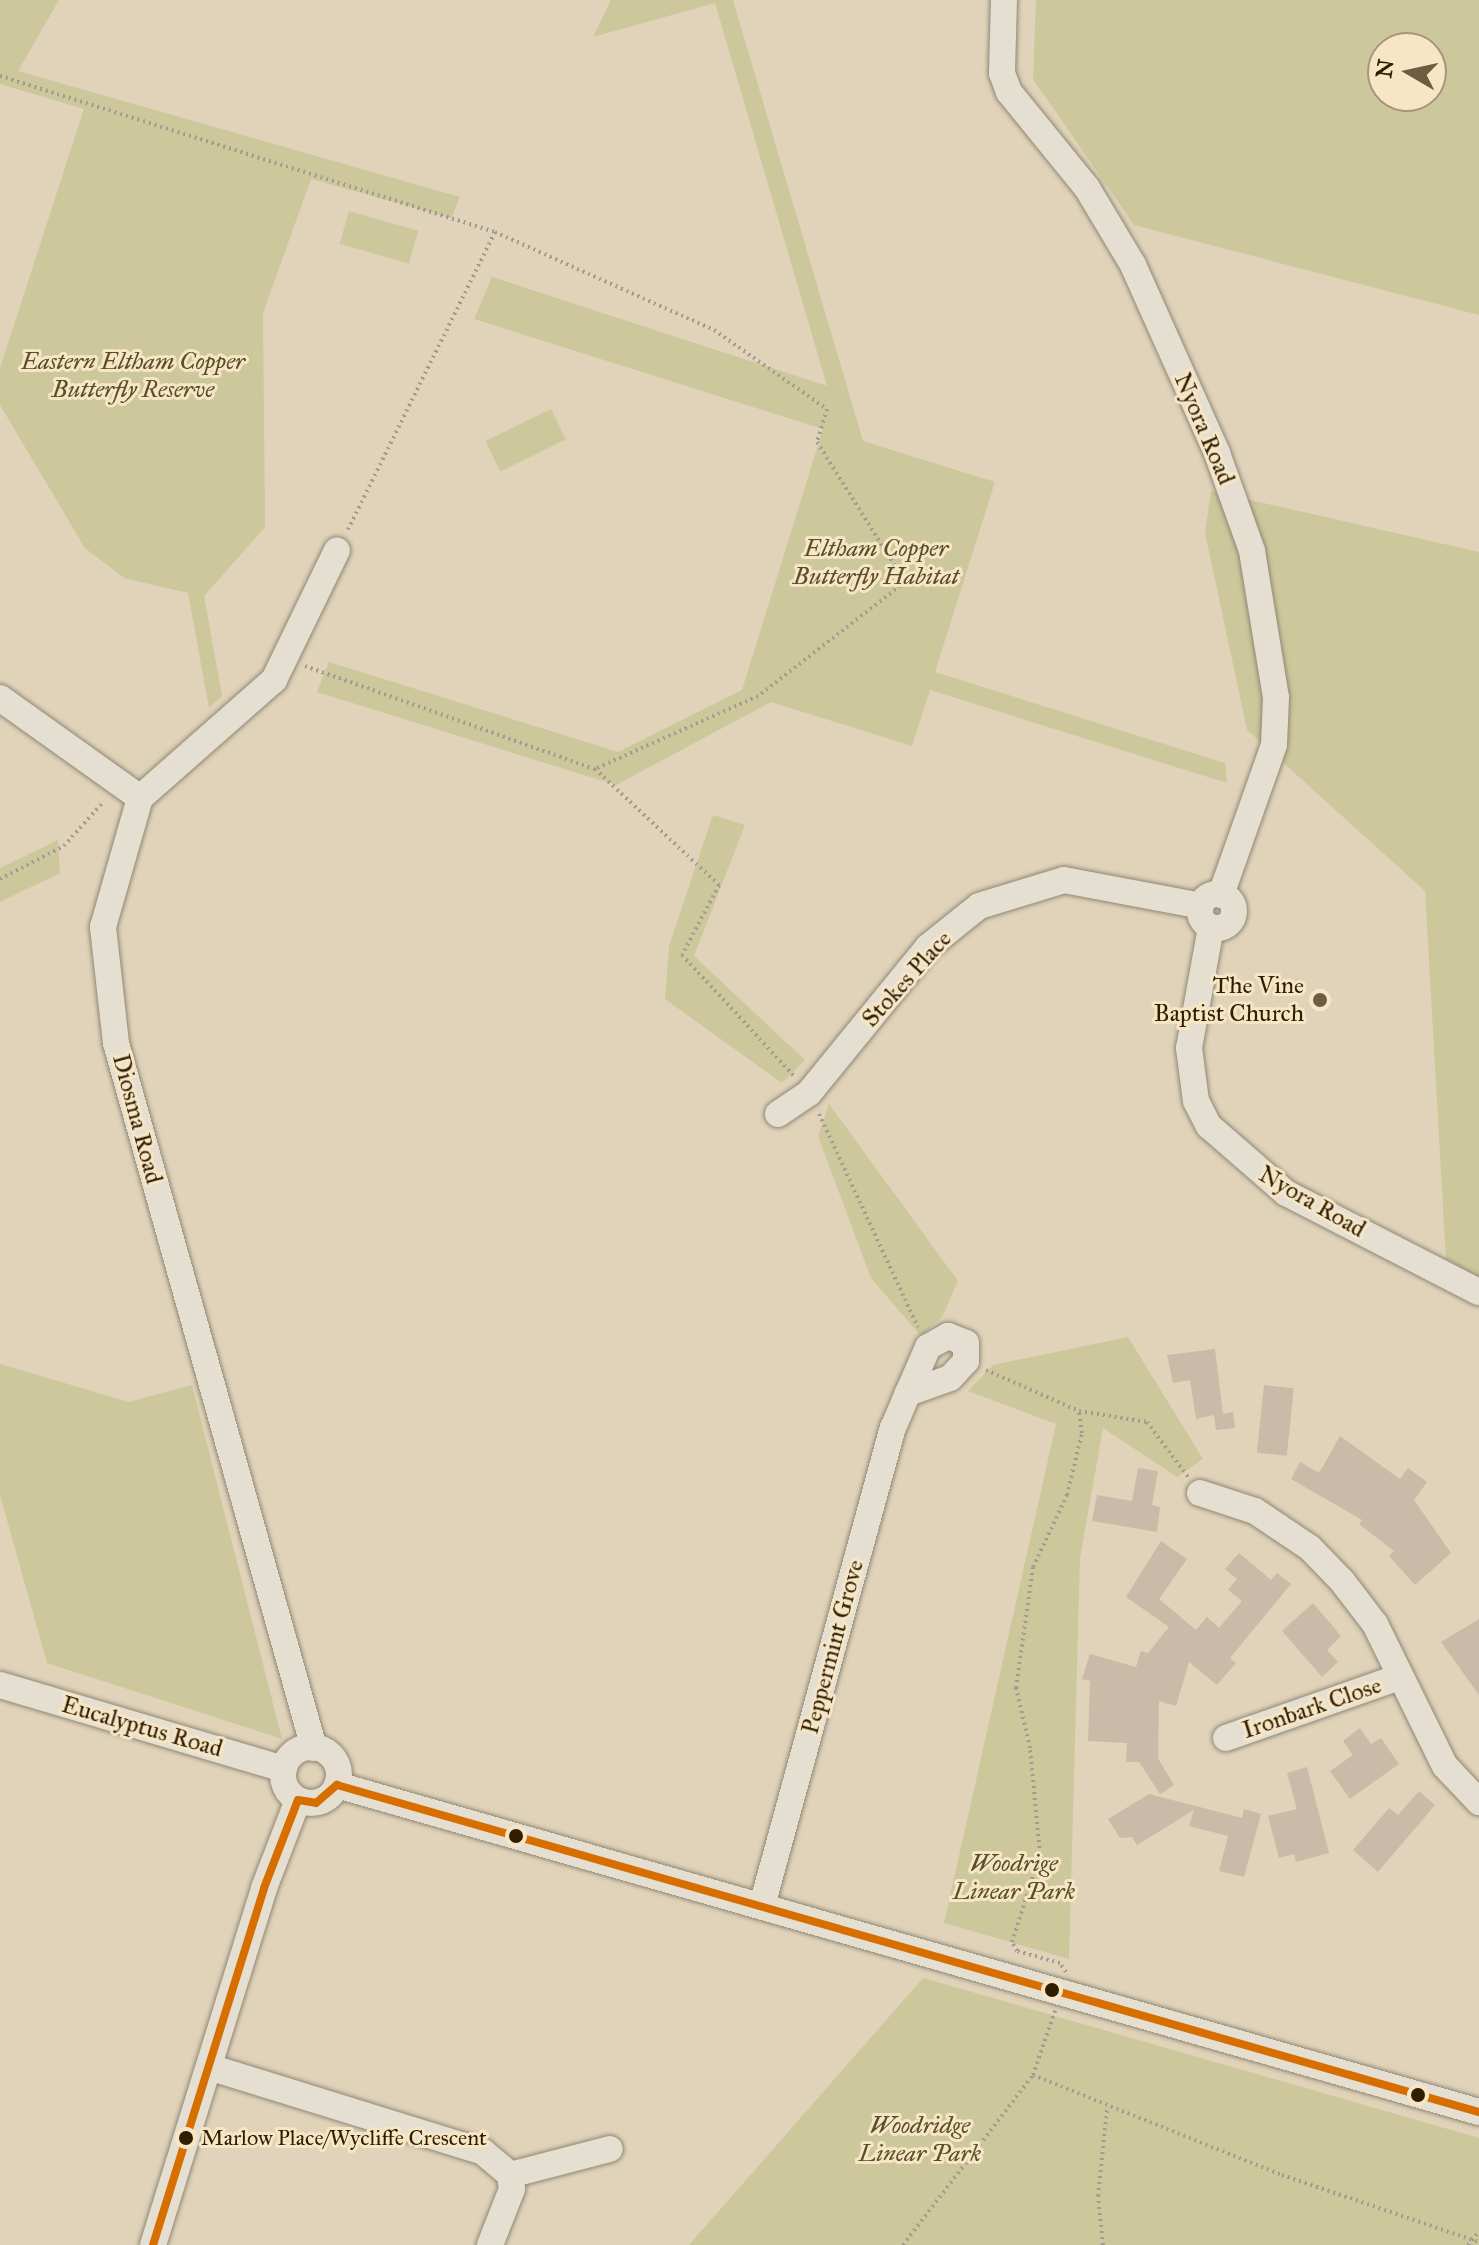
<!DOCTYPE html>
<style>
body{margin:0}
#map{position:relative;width:1479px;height:2245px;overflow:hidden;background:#e0d3b9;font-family:"IM FELL Great Primer",serif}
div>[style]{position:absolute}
.green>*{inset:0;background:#cdc79c;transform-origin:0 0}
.building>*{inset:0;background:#cbbaa7;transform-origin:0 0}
.path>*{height:4px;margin-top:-2px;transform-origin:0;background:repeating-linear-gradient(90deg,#a39c8e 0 2px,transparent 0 6px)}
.roads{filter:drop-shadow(0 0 2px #908775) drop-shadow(0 0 2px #908775)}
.minor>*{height:26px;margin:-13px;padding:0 13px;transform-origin:13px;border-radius:13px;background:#e5dfd2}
.minor>.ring{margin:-13px;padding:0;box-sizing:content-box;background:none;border:26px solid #e5dfd2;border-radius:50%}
.bus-1>*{height:8px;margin:-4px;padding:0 4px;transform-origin:4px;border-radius:4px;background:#d66e00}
.dots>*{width:22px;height:22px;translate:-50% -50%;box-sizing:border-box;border:4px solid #f6e6c6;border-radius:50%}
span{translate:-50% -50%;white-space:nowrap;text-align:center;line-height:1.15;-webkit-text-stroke:6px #f6e6c6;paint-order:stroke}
.bus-label{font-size:22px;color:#301d02}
.left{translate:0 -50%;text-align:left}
.park-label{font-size:24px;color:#5a4d29;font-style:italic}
.street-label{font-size:24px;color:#301d02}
.poi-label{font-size:24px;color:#301d02}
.right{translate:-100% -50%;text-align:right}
.north{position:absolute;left:1367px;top:32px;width:80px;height:80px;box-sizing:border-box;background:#f6e6c6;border:2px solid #a79678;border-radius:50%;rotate:279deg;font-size:22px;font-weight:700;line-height:32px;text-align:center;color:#301d02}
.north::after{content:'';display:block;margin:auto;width:28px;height:36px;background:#6e5d42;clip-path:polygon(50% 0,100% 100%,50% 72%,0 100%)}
</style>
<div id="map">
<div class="green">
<i style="clip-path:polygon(0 0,59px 0,18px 71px,460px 197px,451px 218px,311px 179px,263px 313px,265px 527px,204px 596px,222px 696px,209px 708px,188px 593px,124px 578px,85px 548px,0 405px,0 368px,84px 109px,0 84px)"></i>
<i style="clip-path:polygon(611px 0,733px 0,863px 441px,995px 482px,935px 672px,1225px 763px,1227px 783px,930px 690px,912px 746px,771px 702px,616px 785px,317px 692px,329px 662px,618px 752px,742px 690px,823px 429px,474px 319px,492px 277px,827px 386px,715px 3px,593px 37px)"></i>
<i style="clip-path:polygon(evenodd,1036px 0,1479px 0,1479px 315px,1134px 225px,1033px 79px,1036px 0,1383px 48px,1431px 48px,1431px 96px,1383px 96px,1383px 48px)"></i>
<i style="left:349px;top:211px;width:72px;height:34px;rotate:16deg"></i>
<i style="left:551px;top:409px;width:34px;height:73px;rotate:64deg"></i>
<i style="clip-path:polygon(1211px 491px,1479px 552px,1479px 1277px,1446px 1259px,1425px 891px,1247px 730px,1205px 533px)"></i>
<i style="clip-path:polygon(713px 815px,745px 825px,694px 956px,805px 1060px,782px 1083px,665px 999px,669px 946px)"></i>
<i style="clip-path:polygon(58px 840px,60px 873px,0 902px,0 868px)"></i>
<i style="clip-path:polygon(829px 1104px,958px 1281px,942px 1317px,921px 1336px,871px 1278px,818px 1136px)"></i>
<i style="clip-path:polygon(1128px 1337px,1203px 1459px,1177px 1477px,1103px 1428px,1080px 1558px,1069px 1959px,944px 1923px,1056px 1424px,968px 1391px,993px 1365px)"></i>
<i style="clip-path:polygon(0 1364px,129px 1402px,192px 1385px,282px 1739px,47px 1663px,0 1495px)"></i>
<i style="clip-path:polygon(923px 1978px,1479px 2138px,1479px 2245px,689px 2245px)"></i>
</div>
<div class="building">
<i style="clip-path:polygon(1215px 1349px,1223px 1414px,1233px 1412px,1235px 1428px,1216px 1430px,1214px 1415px,1196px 1419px,1190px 1380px,1173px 1383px,1167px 1355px)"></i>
<i style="left:1264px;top:1385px;width:30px;height:68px;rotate:6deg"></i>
<i style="clip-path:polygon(1340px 1436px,1400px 1479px,1408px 1468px,1427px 1482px,1414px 1500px,1451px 1553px,1415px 1585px,1389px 1556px,1394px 1551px,1359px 1524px,1362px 1520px,1291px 1479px,1300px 1462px,1319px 1473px)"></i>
<i style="clip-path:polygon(1138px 1468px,1158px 1471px,1152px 1505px,1160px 1507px,1157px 1532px,1092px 1521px,1097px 1495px,1132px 1501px)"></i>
<i style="clip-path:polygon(1161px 1541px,1187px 1559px,1159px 1599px,1196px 1630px,1207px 1617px,1219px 1628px,1242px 1601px,1228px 1590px,1237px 1579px,1225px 1569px,1239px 1553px,1271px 1580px,1277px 1573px,1291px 1584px,1230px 1658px,1236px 1663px,1217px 1685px,1189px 1662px,1176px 1706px,1159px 1701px,1158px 1758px,1174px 1785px,1160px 1794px,1139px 1762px,1126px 1762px,1127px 1743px,1088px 1741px,1090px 1681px,1082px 1679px,1090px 1654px,1136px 1667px,1141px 1651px,1148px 1653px,1169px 1627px,1126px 1597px)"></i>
<i style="clip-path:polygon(1313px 1603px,1341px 1636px,1327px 1650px,1338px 1662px,1322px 1677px,1282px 1631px)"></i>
<i style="clip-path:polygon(1479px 1619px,1479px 1695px,1441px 1642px)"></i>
<i style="clip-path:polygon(1360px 1728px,1371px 1744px,1381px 1738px,1399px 1764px,1350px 1799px,1330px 1771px,1353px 1755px,1343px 1741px)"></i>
<i style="clip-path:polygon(1307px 1767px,1329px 1853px,1296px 1862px,1294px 1854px,1279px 1858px,1268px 1816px,1297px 1809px,1287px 1773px)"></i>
<i style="clip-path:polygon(1419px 1791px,1435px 1805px,1378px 1872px,1353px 1850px,1389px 1808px,1398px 1815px)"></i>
<i style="clip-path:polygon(1149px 1794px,1242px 1818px,1244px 1809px,1261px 1814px,1244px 1877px,1219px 1871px,1228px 1836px,1189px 1826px,1194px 1810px,1137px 1845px,1132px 1837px,1120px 1838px,1108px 1819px)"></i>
</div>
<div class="path">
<i style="left:0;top:76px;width:519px;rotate:17.49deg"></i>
<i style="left:495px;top:232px;width:334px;rotate:116.3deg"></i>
<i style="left:495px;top:232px;width:240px;rotate:24.1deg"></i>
<i style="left:714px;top:330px;width:138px;rotate:35deg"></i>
<i style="left:827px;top:409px;width:34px;rotate:107deg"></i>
<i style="left:817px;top:442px;width:165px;rotate:57.8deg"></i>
<i style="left:905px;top:582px;width:186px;rotate:142.2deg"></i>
<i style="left:758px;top:696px;width:179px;rotate:155.9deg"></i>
<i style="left:305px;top:666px;width:308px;rotate:19.6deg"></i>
<i style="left:595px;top:769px;width:170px;rotate:43.1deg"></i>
<i style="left:719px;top:885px;width:79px;rotate:117.9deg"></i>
<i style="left:682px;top:955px;width:166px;rotate:47.2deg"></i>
<i style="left:0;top:879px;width:72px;rotate:-27.3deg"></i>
<i style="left:64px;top:846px;width:60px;rotate:-48.4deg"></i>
<i style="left:819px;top:1114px;width:235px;rotate:65.1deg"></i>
<i style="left:986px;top:1370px;width:102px;rotate:23.8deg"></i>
<i style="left:1066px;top:1972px;width:11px;rotate:-124deg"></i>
<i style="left:1060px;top:1963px;width:45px;rotate:-164.4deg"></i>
<i style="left:1017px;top:1951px;width:10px;rotate:-119deg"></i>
<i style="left:1012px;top:1942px;width:92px;rotate:-72.3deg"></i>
<i style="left:1040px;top:1854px;width:106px;rotate:-95.4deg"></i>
<i style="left:1030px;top:1748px;width:62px;rotate:-103.1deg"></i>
<i style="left:1016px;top:1688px;width:122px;rotate:-82deg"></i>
<i style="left:1033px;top:1567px;width:80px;rotate:-64.7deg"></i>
<i style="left:1067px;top:1495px;width:64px;rotate:-76.4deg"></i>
<i style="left:1082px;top:1433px;width:22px;rotate:-98deg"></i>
<i style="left:1079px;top:1411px;width:69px;rotate:9.2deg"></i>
<i style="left:1147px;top:1422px;width:69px;rotate:53.3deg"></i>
<i style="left:1033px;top:2075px;width:268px;rotate:21.9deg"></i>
<i style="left:1282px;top:2175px;width:208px;rotate:18.8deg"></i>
<i style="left:903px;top:2245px;width:214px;rotate:-52.6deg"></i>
<i style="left:1033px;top:2075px;width:68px;rotate:-71deg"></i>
<i style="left:1103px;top:2245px;width:49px;rotate:-95.8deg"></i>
<i style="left:1098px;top:2196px;width:87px;rotate:-84.1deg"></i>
<i style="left:1468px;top:2245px;width:17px;rotate:-50deg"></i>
</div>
<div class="roads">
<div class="minor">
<i style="left:1004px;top:0;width:73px;rotate:91.6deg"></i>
<i style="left:1002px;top:73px;width:20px;rotate:70deg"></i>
<i style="left:1009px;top:92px;width:124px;rotate:50.9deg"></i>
<i style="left:1087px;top:188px;width:90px;rotate:59.1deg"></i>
<i style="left:1133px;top:265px;width:206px;rotate:65.9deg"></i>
<i style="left:1217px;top:453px;width:104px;rotate:70.3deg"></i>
<i style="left:1252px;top:551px;width:148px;rotate:80.7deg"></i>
<i style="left:1276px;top:697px;width:48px;rotate:92.4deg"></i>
<i style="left:1274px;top:745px;width:159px;rotate:109.5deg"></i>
<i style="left:0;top:698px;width:172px;rotate:35.5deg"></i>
<i class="ring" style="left:1200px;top:894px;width:8px;height:8px"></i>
<i style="left:1211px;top:927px;width:123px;rotate:100.3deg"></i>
<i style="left:1189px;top:1048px;width:53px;rotate:82.5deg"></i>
<i style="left:1196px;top:1101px;width:28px;rotate:63deg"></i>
<i style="left:1209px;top:1126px;width:102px;rotate:41deg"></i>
<i style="left:1286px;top:1193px;width:217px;rotate:27.2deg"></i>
<i style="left:778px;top:1114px;width:37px;rotate:-34deg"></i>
<i style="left:809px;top:1093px;width:188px;rotate:-50.8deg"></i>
<i style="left:928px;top:947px;width:65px;rotate:-38.8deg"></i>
<i style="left:979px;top:906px;width:89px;rotate:-17deg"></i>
<i style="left:1064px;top:880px;width:139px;rotate:10.7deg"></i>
<i style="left:1200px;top:1493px;width:58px;rotate:18.1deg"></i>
<i style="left:1255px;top:1511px;width:66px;rotate:33.9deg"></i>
<i style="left:1310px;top:1548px;width:46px;rotate:45.9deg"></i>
<i style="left:1342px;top:1581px;width:54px;rotate:52.5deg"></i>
<i style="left:1375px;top:1624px;width:158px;rotate:63.8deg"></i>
<i style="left:1445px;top:1766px;width:50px;rotate:46.6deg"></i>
<i style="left:0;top:1685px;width:296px;rotate:16.5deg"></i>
<i style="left:1226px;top:1738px;width:183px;rotate:-19.4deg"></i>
<i class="ring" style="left:283px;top:1747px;width:30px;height:30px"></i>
<i style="left:314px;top:1748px;width:732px;rotate:-105.69deg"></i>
<i style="left:116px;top:1043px;width:117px;rotate:-96.4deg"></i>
<i style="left:103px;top:927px;width:134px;rotate:-74deg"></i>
<i style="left:140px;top:798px;width:179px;rotate:-41.4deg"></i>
<i style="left:274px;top:680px;width:144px;rotate:-64.1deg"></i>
<i style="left:337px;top:1785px;width:1188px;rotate:15.98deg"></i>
<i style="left:763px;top:1902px;width:492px;rotate:-74.7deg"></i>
<i style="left:893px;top:1428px;width:38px;rotate:-67deg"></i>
<i style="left:908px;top:1393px;width:50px;rotate:-66.5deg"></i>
<i style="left:928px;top:1347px;width:23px;rotate:-29deg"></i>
<i style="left:948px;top:1336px;width:19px;rotate:21deg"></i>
<i style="left:966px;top:1343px;width:18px;rotate:90deg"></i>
<i style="left:966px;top:1361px;width:23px;rotate:133deg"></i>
<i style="left:950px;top:1378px;width:45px;rotate:160.3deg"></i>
<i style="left:209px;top:2067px;width:287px;rotate:17.2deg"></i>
<i style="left:483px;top:2152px;width:35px;rotate:40deg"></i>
<i style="left:510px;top:2175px;width:14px;rotate:82deg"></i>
<i style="left:512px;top:2189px;width:60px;rotate:111.4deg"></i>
<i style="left:510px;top:2175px;width:103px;rotate:-14.6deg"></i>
<i style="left:153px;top:2245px;width:374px;rotate:-72.7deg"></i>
<i style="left:264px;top:1888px;width:94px;rotate:-68.9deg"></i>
</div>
</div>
<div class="bus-1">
<i style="left:153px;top:2245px;width:374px;rotate:-72.7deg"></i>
<i style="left:264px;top:1888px;width:94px;rotate:-68.9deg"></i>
<i style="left:298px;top:1800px;width:18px;rotate:9deg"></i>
<i style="left:316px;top:1803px;width:28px;rotate:-41deg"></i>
<i style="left:337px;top:1785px;width:1188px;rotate:15.98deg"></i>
</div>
<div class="dots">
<i style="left:1320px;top:1000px;background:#6e5d42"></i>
<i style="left:516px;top:1836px;background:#301d02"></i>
<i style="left:1052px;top:1990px;background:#301d02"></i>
<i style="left:1418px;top:2095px;background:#301d02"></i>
<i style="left:186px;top:2138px;background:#301d02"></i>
</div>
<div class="bus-label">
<span class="left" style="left:201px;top:2138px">Marlow Place/Wycliffe Crescent</span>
</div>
<div class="park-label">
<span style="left:133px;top:376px">Eastern Eltham Copper<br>Butterfly Reserve</span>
<span style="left:876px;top:563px">Eltham Copper<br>Butterfly Habitat</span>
<span style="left:1014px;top:1878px">Woodrige<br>Linear Park</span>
<span style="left:920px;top:2140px">Woodridge<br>Linear Park</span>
</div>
<div class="street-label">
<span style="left:1204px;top:429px;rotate:67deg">Nyora Road</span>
<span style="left:907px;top:979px;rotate:-48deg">Stokes Place</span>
<span style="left:137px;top:1119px;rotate:75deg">Diosma Road</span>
<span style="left:1312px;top:1202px;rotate:30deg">Nyora Road</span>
<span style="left:833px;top:1647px;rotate:-75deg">Peppermint Grove</span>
<span style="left:1312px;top:1708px;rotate:-19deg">Ironbark Close</span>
<span style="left:142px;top:1727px;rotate:16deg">Eucalyptus Road</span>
</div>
<div class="poi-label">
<span class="right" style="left:1304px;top:1000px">The Vine<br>Baptist Church</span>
</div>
<div class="north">N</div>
</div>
